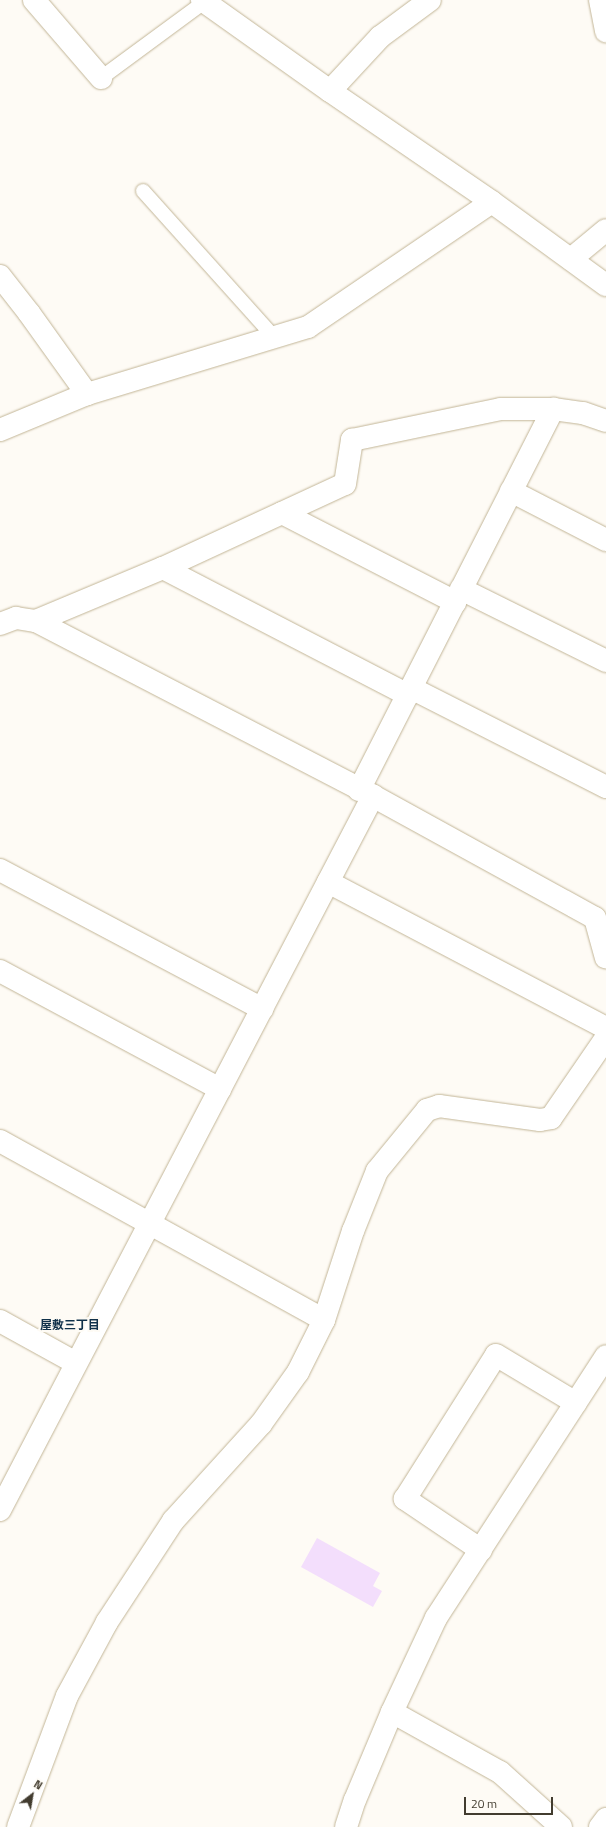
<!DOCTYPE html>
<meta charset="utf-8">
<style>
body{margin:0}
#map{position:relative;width:606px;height:1827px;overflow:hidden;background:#fefbf5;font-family:"Titillium Web","Noto Sans JP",sans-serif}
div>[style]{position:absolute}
.building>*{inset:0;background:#f3defc}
.roads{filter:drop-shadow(0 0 1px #c2b596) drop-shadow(0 0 1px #c2b596)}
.service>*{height:14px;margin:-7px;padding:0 7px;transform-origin:7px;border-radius:7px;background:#fff}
.minor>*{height:22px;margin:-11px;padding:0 11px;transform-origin:11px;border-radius:11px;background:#fff}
.tertiary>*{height:22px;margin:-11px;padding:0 11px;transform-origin:11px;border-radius:11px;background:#fff}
span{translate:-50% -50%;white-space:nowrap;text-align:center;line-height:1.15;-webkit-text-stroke:4px #fefbf5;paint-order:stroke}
.neighbourhood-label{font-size:12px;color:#10314a;font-weight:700}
.north{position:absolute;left:12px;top:1775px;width:40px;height:40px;-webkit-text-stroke:3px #fefbf5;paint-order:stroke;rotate:31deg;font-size:11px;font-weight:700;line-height:16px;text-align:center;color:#423c2f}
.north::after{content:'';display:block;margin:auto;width:14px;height:18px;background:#423c2f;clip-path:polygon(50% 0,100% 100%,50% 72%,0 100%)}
.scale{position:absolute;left:464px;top:1797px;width:89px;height:18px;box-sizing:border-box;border:2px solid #423c2f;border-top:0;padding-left:5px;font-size:12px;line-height:14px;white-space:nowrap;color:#423c2f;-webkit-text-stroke:3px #fefbf5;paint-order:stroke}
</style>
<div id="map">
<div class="building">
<i style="clip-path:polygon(317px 1538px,380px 1573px,373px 1586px,382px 1591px,373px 1607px,301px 1567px)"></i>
</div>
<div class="roads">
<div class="service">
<i style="left:101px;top:78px;width:128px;rotate:-36.4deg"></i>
<i style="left:143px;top:191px;width:196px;rotate:48.1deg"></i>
</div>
<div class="minor">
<i style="left:34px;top:0;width:103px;rotate:49.3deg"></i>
<i style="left:600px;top:0;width:32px;rotate:79deg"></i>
<i style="left:330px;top:91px;width:74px;rotate:-47.2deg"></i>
<i style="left:380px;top:37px;width:62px;rotate:-36.5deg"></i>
<i style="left:571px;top:259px;width:45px;rotate:-39.6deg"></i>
<i style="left:0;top:276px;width:47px;rotate:51.9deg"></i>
<i style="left:29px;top:313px;width:100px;rotate:54.4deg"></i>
<i style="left:0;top:430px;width:94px;rotate:-22.5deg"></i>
<i style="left:87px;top:394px;width:231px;rotate:-16.9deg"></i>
<i style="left:308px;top:327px;width:222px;rotate:-34.2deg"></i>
<i style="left:511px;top:491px;width:107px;rotate:27.3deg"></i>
<i style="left:282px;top:513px;width:195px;rotate:27.2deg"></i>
<i style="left:163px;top:568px;width:276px;rotate:27.4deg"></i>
<i style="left:461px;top:589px;width:162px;rotate:26.4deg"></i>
<i style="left:36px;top:621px;width:138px;rotate:-22.7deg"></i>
<i style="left:163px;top:568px;width:200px;rotate:-24.8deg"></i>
<i style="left:345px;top:484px;width:45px;rotate:-81deg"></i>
<i style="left:352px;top:440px;width:152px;rotate:-11.8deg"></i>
<i style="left:501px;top:409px;width:52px"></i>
<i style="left:553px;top:409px;width:30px;rotate:8deg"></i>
<i style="left:583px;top:413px;width:24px;rotate:19deg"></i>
<i style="left:0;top:624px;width:17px;rotate:-21deg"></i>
<i style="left:16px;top:618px;width:20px;rotate:9deg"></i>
<i style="left:36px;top:621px;width:380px;rotate:27.4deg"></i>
<i style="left:373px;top:796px;width:253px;rotate:28.8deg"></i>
<i style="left:595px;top:918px;width:41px;rotate:74.6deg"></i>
<i style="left:411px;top:688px;width:219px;rotate:26.9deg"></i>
<i style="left:359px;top:790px;width:428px;rotate:-63deg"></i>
<i style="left:0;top:870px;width:297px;rotate:27.9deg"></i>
<i style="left:328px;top:882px;width:314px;rotate:27.7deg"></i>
<i style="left:0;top:971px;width:250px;rotate:28.2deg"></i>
<i style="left:0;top:1141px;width:370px;rotate:28.9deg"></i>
<i style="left:0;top:1321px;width:87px;rotate:28.9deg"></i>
<i style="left:0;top:1510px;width:806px;rotate:-62.42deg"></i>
<i style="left:481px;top:1550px;width:92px;rotate:-146.1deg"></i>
<i style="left:405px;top:1499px;width:170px;rotate:-57.7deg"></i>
<i style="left:496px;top:1355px;width:93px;rotate:31deg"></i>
<i style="left:392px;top:1712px;width:124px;rotate:29.1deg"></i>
<i style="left:500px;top:1772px;width:82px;rotate:42deg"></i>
<i style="left:18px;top:1827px;width:140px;rotate:-69.5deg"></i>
<i style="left:67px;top:1696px;width:84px;rotate:-61.6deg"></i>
<i style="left:107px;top:1622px;width:121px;rotate:-56.8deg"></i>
<i style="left:173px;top:1521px;width:131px;rotate:-47.8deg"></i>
<i style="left:261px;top:1424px;width:64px;rotate:-54.6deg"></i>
<i style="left:298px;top:1372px;width:58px;rotate:-63.4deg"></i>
<i style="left:324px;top:1320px;width:94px;rotate:-72deg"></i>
<i style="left:353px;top:1231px;width:65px;rotate:-68.2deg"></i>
<i style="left:377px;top:1171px;width:79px;rotate:-50.7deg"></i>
<i style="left:427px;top:1110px;width:13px;rotate:-18deg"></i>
<i style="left:439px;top:1106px;width:102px;rotate:7.9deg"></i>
<i style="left:540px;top:1120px;width:11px;rotate:-10deg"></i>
<i style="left:551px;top:1118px;width:97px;rotate:-55.5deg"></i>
<i style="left:600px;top:1827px;width:10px;rotate:-53deg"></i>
</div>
<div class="tertiary">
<i style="left:202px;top:0;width:157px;rotate:35.4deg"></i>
<i style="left:330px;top:91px;width:196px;rotate:34.4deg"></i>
<i style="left:492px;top:202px;width:141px;rotate:36.1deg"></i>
<i style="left:346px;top:1827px;width:28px;rotate:-72deg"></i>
<i style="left:355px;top:1800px;width:95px;rotate:-67.2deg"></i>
<i style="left:392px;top:1712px;width:104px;rotate:-64.9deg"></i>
<i style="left:436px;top:1618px;width:312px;rotate:-57deg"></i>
</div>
</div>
<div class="neighbourhood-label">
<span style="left:70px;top:1325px">屋敷三丁目</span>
</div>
<div class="north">N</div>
<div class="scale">20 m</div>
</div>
